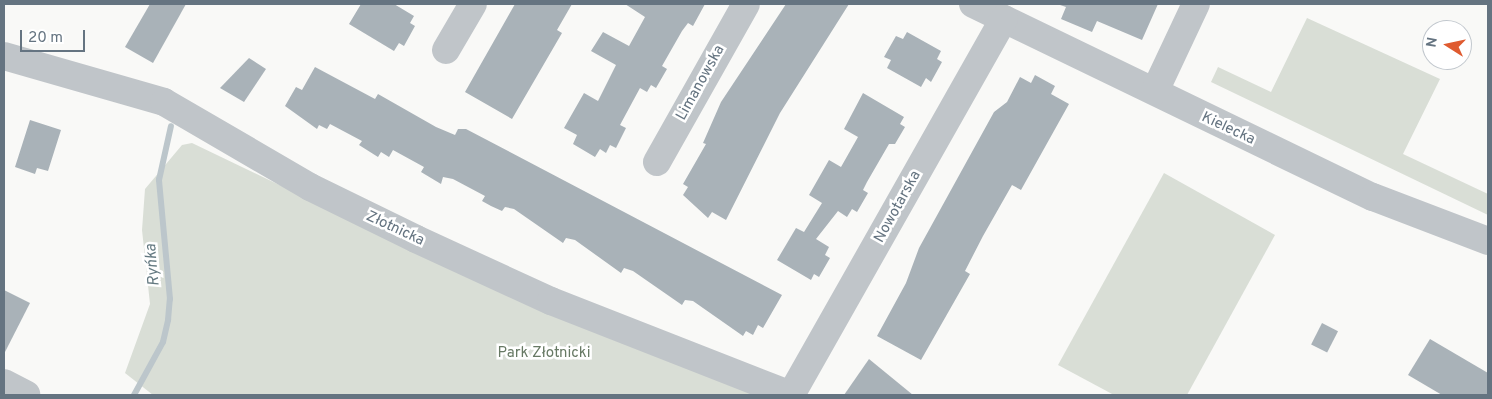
<!DOCTYPE html>
<meta charset="utf-8">
<style>
body{margin:0}
#map{position:relative;width:1492px;height:399px;overflow:hidden;background:#f9f9f7;font-family:Overpass,sans-serif}
div>[style]{position:absolute}
.green>*{inset:0;background:#d9ded6}
.stream>*{height:6px;margin:-3px;padding:0 3px;transform-origin:3px;border-radius:3px;background:#bcc6cb}
.building>*{inset:0;background:#a9b2b8;transform-origin:0 0}
.minor>*{height:28px;margin:-14px;padding:0 14px;transform-origin:14px;border-radius:14px;background:#c0c5c9}
span{translate:-50% -50%;white-space:nowrap;text-align:center;line-height:1.15;-webkit-text-stroke:5px #fff;paint-order:stroke}
.street-label{font-size:15px;color:#657481}
.park-label{font-size:15px;color:#677964}
.water-label{font-size:16px;color:#657a82;font-style:italic}
.frame{position:absolute;inset:0;border:5px solid #657481;pointer-events:none}
.north{position:absolute;left:1422px;top:20px;width:50px;height:50px;box-sizing:border-box;background:#fff;border:1px solid #c1c7cd;border-radius:50%;rotate:280deg;font-size:14px;font-weight:700;line-height:20px;text-align:center;color:#657481}
.north::after{content:'';display:block;margin:auto;width:18px;height:22px;background:#df5b30;clip-path:polygon(50% 0,100% 100%,50% 72%,0 100%)}
.scale{position:absolute;left:20px;top:30px;width:65px;height:22px;box-sizing:border-box;border:2px solid #657481;border-top:0;padding-left:6px;font-size:15px;line-height:18px;white-space:nowrap;color:#657481;-webkit-text-stroke:4px #fff;paint-order:stroke}
</style>
<div id="map">
<div class="green">
<i style="clip-path:polygon(1307px 18px,1440px 79px,1403px 154px,1488px 194px,1488px 215px,1211px 82px,1218px 67px,1271px 92px)"></i>
<i style="clip-path:polygon(192px 143px,536px 308px,764px 395px,153px 395px,125px 373px,150px 304px,142px 230px,145px 189px,182px 145px)"></i>
<i style="clip-path:polygon(1164px 173px,1275px 235px,1187px 395px,1114px 395px,1058px 365px)"></i>
</div>
<div class="stream">
<i style="left:134px;top:395px;width:60px;rotate:-61.3deg"></i>
<i style="left:163px;top:342px;width:23px;rotate:-77deg"></i>
<i style="left:168px;top:320px;width:21px;rotate:-85deg"></i>
<i style="left:170px;top:299px;width:120px;rotate:-95.3deg"></i>
<i style="left:159px;top:180px;width:55px;rotate:-77.5deg"></i>
</div>
<div class="building">
<i style="clip-path:polygon(150px 4px,186px 4px,153px 63px,125px 47px)"></i>
<i style="clip-path:polygon(361px 4px,394px 4px,414px 16px,410px 23px,415px 26px,404px 46px,399px 43px,394px 51px,349px 24px)"></i>
<i style="clip-path:polygon(515px 4px,572px 4px,557px 30px,562px 33px,512px 119px,465px 92px)"></i>
<i style="clip-path:polygon(625px 4px,705px 4px,693px 26px,688px 23px,682px 31px,662px 66px,667px 69px,656px 88px,651px 85px,647px 92px,640px 88px,620px 125px,626px 128px,616px 148px,610px 145px,606px 153px,600px 149px,595px 157px,573px 144px,577px 135px,564px 128px,584px 93px,598px 101px,616px 65px,591px 51px,603px 32px,629px 46px,645px 17px)"></i>
<i style="clip-path:polygon(786px 4px,849px 4px,780px 113px,726px 220px,712px 212px,708px 218px,683px 195px,688px 187px,683px 184px,706px 144px,703px 143px,721px 102px)"></i>
<i style="clip-path:polygon(1057px 4px,1158px 4px,1142px 40px,1097px 21px,1092px 32px,1061px 19px,1066px 7px)"></i>
<i style="clip-path:polygon(907px 32px,941px 51px,937px 59px,942px 62px,931px 82px,926px 78px,921px 87px,887px 68px,891px 60px,884px 57px,896px 36px,903px 39px)"></i>
<i style="clip-path:polygon(249px 58px,266px 69px,244px 102px,220px 88px)"></i>
<i style="clip-path:polygon(315px 67px,375px 99px,378px 94px,436px 127px,455px 135px,458px 129px,466px 129px,782px 295px,763px 328px,758px 325px,753px 335px,746px 331px,743px 336px,693px 301px,685px 300px,682px 305px,633px 271px,624px 268px,621px 273px,575px 240px,566px 238px,563px 243px,514px 209px,505px 207px,502px 211px,491px 206px,482px 201px,485px 196px,453px 179px,443px 177px,441px 184px,421px 172px,424px 167px,393px 150px,389px 157px,381px 152px,378px 157px,359px 145px,362px 141px,330px 124px,327px 129px,319px 125px,317px 129px,285px 106px,296px 87px,302px 90px)"></i>
<i style="clip-path:polygon(1035px 75px,1055px 86px,1051px 94px,1069px 104px,1021px 190px,1012px 185px,983px 236px,965px 271px,970px 274px,921px 360px,877px 336px,906px 283px,919px 248px,994px 112px,1007px 102px,1020px 77px,1031px 83px)"></i>
<i style="clip-path:polygon(863px 93px,904px 117px,900px 124px,905px 127px,895px 144px,889px 144px,867px 182px,863px 190px,868px 193px,857px 212px,852px 209px,847px 217px,838px 211px,816px 239px,829px 247px,825px 255px,830px 258px,819px 277px,814px 274px,811px 280px,777px 260px,796px 228px,804px 232px,822px 203px,809px 195px,829px 160px,841px 167px,858px 137px,844px 129px)"></i>
<i style="clip-path:polygon(30px 120px,61px 130px,48px 171px,37px 168px,35px 174px,15px 167px)"></i>
<i style="clip-path:polygon(4px 290px,30px 303px,4px 354px)"></i>
<i style="left:1322px;top:323px;width:18px;height:24px;rotate:27deg"></i>
<i style="clip-path:polygon(1430px 339px,1488px 373px,1488px 395px,1442px 395px,1408px 375px)"></i>
<i style="clip-path:polygon(869px 359px,913px 395px,844px 395px)"></i>
</div>
<div class="minor">
<i style="left:973px;top:4px;width:444px;rotate:25.8deg"></i>
<i style="left:1373px;top:197px;width:123px;rotate:20.9deg"></i>
<i style="left:446px;top:50px;width:53px;rotate:-59.6deg"></i>
<i style="left:4px;top:56px;width:166px;rotate:16deg"></i>
<i style="left:164px;top:102px;width:169px;rotate:30.2deg"></i>
<i style="left:310px;top:187px;width:118px;rotate:26.1deg"></i>
<i style="left:416px;top:239px;width:149px;rotate:24.7deg"></i>
<i style="left:551px;top:301px;width:258px;rotate:21.4deg"></i>
<i style="left:1155px;top:91px;width:96px;rotate:-64.8deg"></i>
<i style="left:657px;top:162px;width:181px;rotate:-60.6deg"></i>
<i style="left:4px;top:383px;width:25px;rotate:27deg"></i>
<i style="left:791px;top:395px;width:432px;rotate:-60.5deg"></i>
</div>
<div class="street-label">
<span style="left:701px;top:83px;rotate:-61deg">Limanowska</span>
<span style="left:1228px;top:129px;rotate:25deg">Kielecka</span>
<span style="left:898px;top:207px;rotate:-61deg">Nowotarska</span>
<span style="left:395px;top:229px;rotate:25deg">Złotnicka</span>
</div>
<div class="park-label">
<span style="left:544px;top:354px">Park Złotnicki</span>
</div>
<div class="water-label">
<span style="left:153px;top:265px;rotate:-95deg">Ryńka</span>
</div>
<div class="frame"></div>
<div class="north">N</div>
<div class="scale">20 m</div>
</div>
